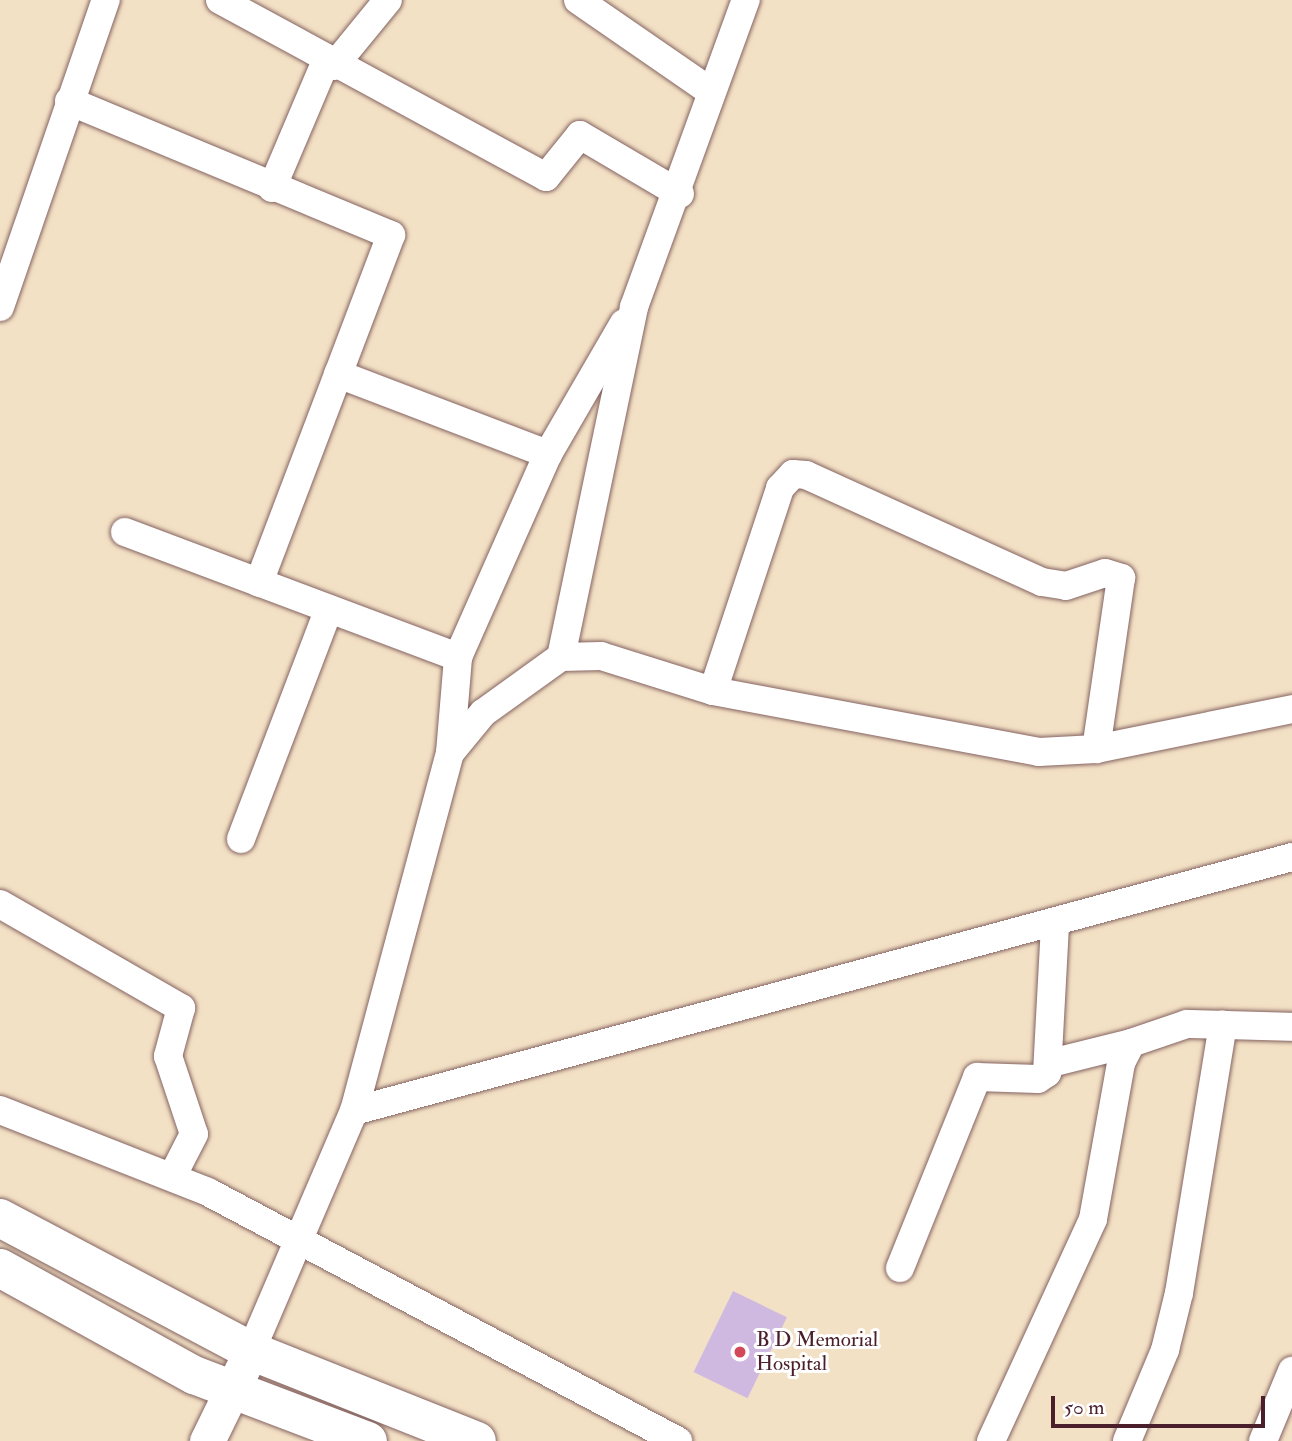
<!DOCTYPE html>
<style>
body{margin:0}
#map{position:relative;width:1292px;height:1441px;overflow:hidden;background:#f3e1c5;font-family:"IM FELL Double Pica",serif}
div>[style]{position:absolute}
.building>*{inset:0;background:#d0b9e1;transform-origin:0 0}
.roads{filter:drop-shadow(0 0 2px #856361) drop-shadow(0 0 2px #856361)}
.minor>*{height:28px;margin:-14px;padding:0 14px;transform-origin:14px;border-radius:14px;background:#fff}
.tertiary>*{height:35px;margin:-17.5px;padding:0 17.5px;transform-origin:17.5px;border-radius:17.5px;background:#fff}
.secondary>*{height:38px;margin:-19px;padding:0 19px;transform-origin:19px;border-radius:19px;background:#fff}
.dots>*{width:19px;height:19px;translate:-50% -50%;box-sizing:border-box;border:4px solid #fff;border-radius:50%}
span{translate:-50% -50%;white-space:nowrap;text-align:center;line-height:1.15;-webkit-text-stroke:6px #fff;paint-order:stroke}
.poi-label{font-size:21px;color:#4a1f2b}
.left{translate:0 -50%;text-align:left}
.scale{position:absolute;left:1051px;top:1396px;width:214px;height:32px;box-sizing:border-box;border:4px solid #4a1f2b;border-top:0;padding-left:9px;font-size:21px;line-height:24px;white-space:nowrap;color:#4a1f2b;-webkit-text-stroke:5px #fff;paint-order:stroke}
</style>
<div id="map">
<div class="building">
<i style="left:733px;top:1291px;width:60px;height:90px;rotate:26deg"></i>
</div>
<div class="roads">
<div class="minor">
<i style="left:220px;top:0;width:371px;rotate:28.5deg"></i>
<i style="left:546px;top:177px;width:54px;rotate:-51deg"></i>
<i style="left:580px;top:135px;width:116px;rotate:30.5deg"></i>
<i style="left:578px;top:0;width:160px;rotate:34.6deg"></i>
<i style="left:334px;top:66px;width:85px;rotate:-50.7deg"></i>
<i style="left:69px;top:101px;width:349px;rotate:22.6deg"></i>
<i style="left:391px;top:235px;width:372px;rotate:110.8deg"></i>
<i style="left:272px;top:188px;width:138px;rotate:-67deg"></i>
<i style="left:0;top:307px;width:325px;rotate:-71deg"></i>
<i style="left:338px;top:374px;width:225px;rotate:20.9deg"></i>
<i style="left:125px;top:532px;width:356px;rotate:20.6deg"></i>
<i style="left:561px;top:657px;width:358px;rotate:-78.2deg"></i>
<i style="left:634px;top:307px;width:327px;rotate:-70deg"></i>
<i style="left:713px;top:691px;width:214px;rotate:-71.7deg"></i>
<i style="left:780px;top:488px;width:19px;rotate:-47deg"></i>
<i style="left:793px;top:474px;width:13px;rotate:4deg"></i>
<i style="left:806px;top:475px;width:259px;rotate:24.4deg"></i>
<i style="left:1042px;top:582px;width:24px;rotate:9deg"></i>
<i style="left:1066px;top:586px;width:41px;rotate:-18.4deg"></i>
<i style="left:1105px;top:573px;width:17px;rotate:17deg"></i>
<i style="left:1121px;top:578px;width:173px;rotate:98.3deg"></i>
<i style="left:450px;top:753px;width:96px;rotate:-85.2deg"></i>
<i style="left:458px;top:657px;width:222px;rotate:-66.1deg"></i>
<i style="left:548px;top:454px;width:151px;rotate:-59.9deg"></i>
<i style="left:241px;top:839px;width:246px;rotate:-69.1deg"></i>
<i style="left:0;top:904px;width:209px;rotate:29.9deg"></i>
<i style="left:181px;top:1008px;width:50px;rotate:105.2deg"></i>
<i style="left:168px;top:1056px;width:82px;rotate:71.6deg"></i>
<i style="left:194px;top:1134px;width:46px;rotate:117.1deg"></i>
<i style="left:1051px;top:1063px;width:82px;rotate:-14deg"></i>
<i style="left:0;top:1110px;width:224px;rotate:21.5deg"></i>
<i style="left:208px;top:1192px;width:532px;rotate:27.91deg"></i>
<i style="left:354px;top:1111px;width:371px;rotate:-75deg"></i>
<i style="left:450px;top:753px;width:52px;rotate:-50.5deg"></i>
<i style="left:483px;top:713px;width:96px;rotate:-35.7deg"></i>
<i style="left:561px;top:657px;width:40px;rotate:-1.4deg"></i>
<i style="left:601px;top:656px;width:117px;rotate:17.4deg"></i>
<i style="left:713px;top:691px;width:332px;rotate:10.6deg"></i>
<i style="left:1039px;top:752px;width:57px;rotate:-3deg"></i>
<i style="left:1096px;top:749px;width:200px;rotate:-11.5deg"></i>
<i style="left:900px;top:1268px;width:206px;rotate:-68deg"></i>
<i style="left:977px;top:1077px;width:61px;rotate:1.9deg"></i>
<i style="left:1038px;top:1079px;width:11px;rotate:-34deg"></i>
<i style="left:1047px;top:1073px;width:147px;rotate:-86.9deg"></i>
<i style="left:251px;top:1351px;width:261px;rotate:-66.8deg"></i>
<i style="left:354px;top:1111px;width:972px;rotate:-15.15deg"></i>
<i style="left:991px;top:1441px;width:244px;rotate:-65.3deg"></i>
<i style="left:1093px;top:1219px;width:158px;rotate:-79.8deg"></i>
<i style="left:1121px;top:1063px;width:22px;rotate:-63deg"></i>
<i style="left:1131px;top:1043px;width:59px;rotate:-18.7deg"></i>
<i style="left:1187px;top:1024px;width:105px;rotate:1.6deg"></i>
<i style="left:1127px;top:1441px;width:99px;rotate:-67.3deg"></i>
<i style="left:1165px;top:1350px;width:59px;rotate:-76.2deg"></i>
<i style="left:1179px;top:1293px;width:272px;rotate:-80.7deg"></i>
<i style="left:1263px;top:1441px;width:76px;rotate:-67.5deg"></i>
</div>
<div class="tertiary">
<i style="left:207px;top:1441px;width:100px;rotate:-63.9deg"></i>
</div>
<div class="secondary">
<i style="left:0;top:1218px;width:284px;rotate:27.9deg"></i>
<i style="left:251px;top:1351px;width:243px;rotate:21.7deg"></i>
<i style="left:0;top:1268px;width:222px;rotate:28.9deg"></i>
<i style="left:194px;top:1375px;width:186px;rotate:20.8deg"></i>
</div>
</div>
<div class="dots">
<i style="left:740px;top:1352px;background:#d1495b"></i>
</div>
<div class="poi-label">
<span class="left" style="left:756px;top:1352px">B D Memorial<br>Hospital</span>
</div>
<div class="scale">50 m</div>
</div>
